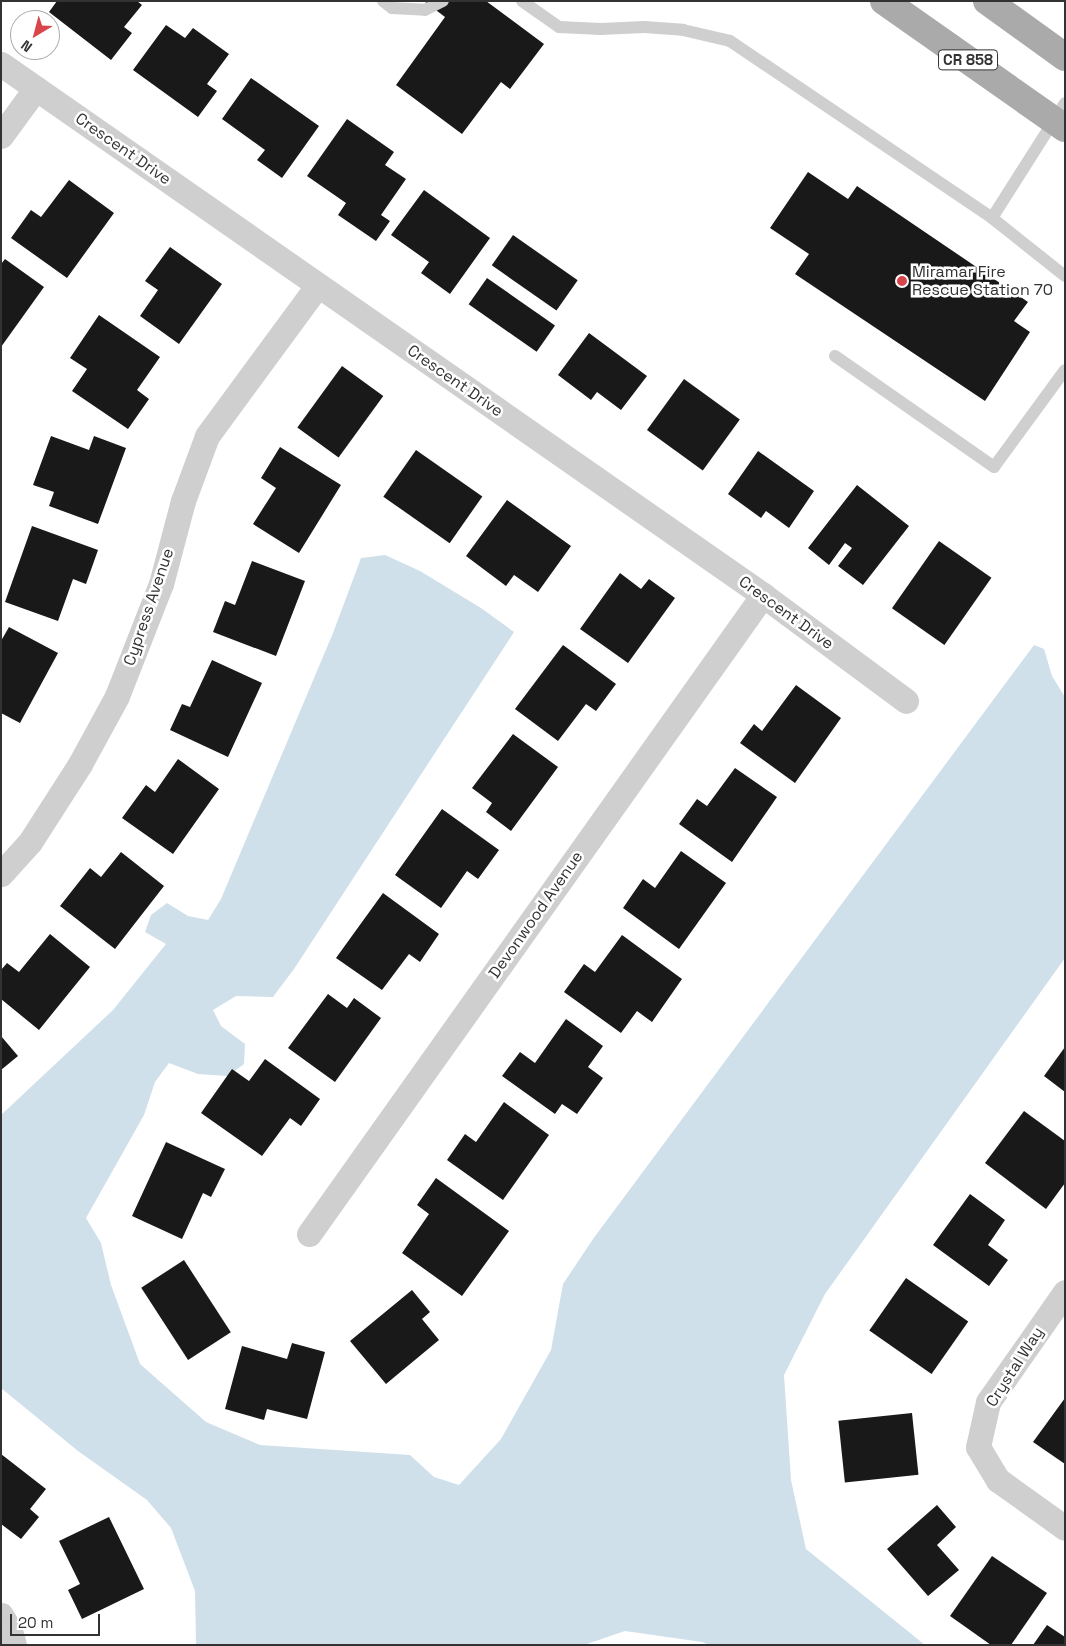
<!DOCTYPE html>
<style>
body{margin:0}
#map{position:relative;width:1066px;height:1646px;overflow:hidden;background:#fff;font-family:"Space Grotesk",sans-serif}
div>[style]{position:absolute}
.water>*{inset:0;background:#d0e0eb}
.building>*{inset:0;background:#191919;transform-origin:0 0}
.lane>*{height:12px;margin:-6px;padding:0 6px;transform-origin:6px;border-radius:6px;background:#cfcfcf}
.street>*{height:25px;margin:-12.5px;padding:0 12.5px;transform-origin:12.5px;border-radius:12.5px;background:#cfcfcf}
.primary>*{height:28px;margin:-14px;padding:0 14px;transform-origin:14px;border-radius:14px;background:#aaa}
.dots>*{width:14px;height:14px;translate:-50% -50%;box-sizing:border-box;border:2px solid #fff;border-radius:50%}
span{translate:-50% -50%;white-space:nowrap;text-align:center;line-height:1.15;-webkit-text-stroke:5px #fff;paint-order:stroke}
.shield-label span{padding:1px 4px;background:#fff;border:1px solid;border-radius:4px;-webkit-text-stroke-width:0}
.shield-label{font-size:15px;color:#323232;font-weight:700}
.street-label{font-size:16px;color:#323232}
.poi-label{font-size:16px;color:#323232}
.left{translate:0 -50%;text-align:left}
.frame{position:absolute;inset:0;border:2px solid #323232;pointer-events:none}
.north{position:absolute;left:10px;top:10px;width:50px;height:50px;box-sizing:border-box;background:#fff;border:1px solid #adadad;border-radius:50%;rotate:217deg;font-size:14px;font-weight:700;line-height:20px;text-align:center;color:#323232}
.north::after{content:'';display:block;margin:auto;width:18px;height:22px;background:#d8454b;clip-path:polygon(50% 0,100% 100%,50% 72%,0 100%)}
.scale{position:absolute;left:10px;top:1614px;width:90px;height:22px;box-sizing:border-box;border:2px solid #323232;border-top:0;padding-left:6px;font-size:15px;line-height:18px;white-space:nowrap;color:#323232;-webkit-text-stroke:4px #fff;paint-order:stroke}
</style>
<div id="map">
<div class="water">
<i style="clip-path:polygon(385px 555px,420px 571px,481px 608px,514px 632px,294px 969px,273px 997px,236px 996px,213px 1010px,221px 1026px,245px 1044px,244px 1064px,228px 1076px,198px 1074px,169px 1063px,155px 1082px,144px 1115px,86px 1218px,101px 1243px,111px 1285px,140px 1364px,206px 1422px,260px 1445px,410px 1455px,434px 1477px,459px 1485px,501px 1439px,551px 1350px,563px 1284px,593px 1239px,1034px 645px,1044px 649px,1052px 676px,1065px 697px,1065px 958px,825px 1294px,784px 1375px,791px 1480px,806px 1549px,925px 1645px,709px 1645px,702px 1642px,625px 1631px,584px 1645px,196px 1645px,195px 1591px,171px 1528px,147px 1500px,78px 1451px,1px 1388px,1px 1115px,113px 1010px,166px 944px,145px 932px,151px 915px,167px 903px,188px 916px,208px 920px,221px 899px,234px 868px,333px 633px,361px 558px)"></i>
</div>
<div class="building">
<i style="clip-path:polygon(57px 1px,137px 1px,142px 5px,124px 27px,132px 33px,111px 60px,49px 12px)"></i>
<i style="clip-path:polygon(424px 1px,486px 1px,544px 44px,510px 89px,501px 82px,462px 134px,396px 85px,445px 17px)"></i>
<i style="clip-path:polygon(166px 25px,185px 38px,193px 28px,229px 54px,207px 84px,217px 91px,198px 117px,133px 70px)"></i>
<i style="clip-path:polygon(251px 78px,319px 126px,282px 178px,257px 160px,265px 150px,222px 119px)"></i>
<i style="clip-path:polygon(347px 119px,394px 152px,385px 165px,406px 179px,381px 215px,390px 221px,376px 241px,338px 215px,346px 203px,307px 176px)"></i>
<i style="clip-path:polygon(808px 172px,848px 199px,857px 186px,1028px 302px,1014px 321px,1030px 332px,985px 401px,795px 274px,809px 254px,770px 228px)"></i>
<i style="clip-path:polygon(69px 180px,114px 213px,67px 278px,11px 238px,31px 210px,41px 217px)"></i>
<i style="clip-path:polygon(424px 190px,490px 238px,450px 294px,421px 273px,429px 262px,391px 235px)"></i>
<i style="left:513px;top:235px;width:79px;height:37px;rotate:35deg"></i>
<i style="clip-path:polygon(170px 247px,222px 284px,179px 344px,140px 316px,158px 290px,145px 281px)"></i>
<i style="clip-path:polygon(5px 259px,44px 287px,1px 347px,1px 264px)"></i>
<i style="left:487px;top:278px;width:83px;height:32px;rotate:35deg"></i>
<i style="clip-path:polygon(99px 315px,160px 357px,137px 390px,149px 399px,128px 429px,72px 391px,87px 369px,70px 358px)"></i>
<i style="clip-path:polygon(589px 333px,647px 376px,621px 410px,597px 392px,591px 400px,558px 375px)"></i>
<i style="left:342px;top:366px;width:51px;height:76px;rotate:36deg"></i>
<i style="left:684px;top:379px;width:69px;height:63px;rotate:36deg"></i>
<i style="clip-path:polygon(51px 436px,89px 450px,94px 436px,126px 448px,98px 524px,49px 506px,54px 492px,33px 485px)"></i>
<i style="clip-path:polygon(280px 447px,341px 485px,299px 553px,253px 524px,276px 488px,261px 478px)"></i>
<i style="left:416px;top:450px;width:81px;height:57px;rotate:35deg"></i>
<i style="clip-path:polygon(758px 451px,814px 491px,789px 528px,766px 511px,761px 518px,728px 494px)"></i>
<i style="clip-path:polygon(857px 485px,909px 526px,863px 585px,838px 566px,852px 548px,845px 543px,829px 565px,808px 548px)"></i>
<i style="clip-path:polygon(507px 500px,571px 546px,538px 592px,514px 575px,506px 586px,466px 556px)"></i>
<i style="clip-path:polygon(32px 526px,98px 550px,86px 584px,73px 579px,58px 621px,5px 602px)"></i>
<i style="left:939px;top:541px;width:64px;height:82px;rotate:35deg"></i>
<i style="clip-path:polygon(252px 561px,305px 581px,276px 656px,213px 632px,225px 601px,235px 605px)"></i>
<i style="clip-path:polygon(620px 573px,641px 589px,649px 579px,675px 598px,628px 663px,580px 629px)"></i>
<i style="clip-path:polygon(9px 627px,58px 653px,20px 723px,1px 713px,1px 641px)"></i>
<i style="clip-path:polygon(563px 645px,616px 684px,596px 711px,586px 704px,558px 741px,515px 709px)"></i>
<i style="clip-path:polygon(212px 660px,262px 683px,228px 757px,170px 730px,182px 704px,190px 707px)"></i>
<i style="clip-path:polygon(796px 685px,841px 718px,795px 783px,740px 743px,754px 724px,762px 731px)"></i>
<i style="clip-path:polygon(513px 734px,558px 767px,511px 831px,486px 812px,492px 803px,472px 788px)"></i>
<i style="clip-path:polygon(178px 759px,219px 789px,173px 854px,122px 818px,146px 785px,155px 792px)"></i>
<i style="clip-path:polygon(735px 768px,777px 797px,732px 862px,679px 824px,697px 799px,707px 806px)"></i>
<i style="clip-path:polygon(442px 809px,499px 850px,478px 879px,467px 871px,441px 908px,395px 875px)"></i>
<i style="clip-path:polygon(681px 851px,726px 883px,679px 949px,623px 908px,643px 879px,655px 888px)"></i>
<i style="clip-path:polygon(121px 852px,164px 886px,115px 949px,60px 906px,90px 868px,101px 877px)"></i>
<i style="clip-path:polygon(383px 893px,439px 934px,420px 962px,409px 954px,382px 990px,336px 958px)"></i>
<i style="clip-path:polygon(50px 934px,90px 967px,39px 1030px,1px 999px,1px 970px,7px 963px,19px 972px)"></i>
<i style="clip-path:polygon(622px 935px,682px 979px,652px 1022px,637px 1011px,621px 1033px,564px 992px,584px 964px,595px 972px)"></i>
<i style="clip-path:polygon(328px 994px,347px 1008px,354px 998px,381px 1018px,335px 1082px,288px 1048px)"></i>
<i style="clip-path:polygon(566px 1019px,603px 1046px,588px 1067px,603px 1078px,577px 1114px,562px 1104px,555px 1114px,502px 1076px,520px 1052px,535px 1063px)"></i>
<i style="clip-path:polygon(1px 1036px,18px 1056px,1px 1070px)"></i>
<i style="clip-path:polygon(1065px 1047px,1065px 1092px,1044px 1076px)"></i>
<i style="clip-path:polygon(265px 1059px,320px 1099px,301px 1126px,290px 1118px,262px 1156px,201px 1113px,232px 1069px,249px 1081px)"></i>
<i style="clip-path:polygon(504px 1102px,549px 1135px,503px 1200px,447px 1160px,465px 1134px,476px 1142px)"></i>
<i style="clip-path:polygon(1024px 1111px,1065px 1141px,1065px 1183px,1046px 1209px,985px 1163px)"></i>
<i style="clip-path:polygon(166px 1142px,225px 1169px,211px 1197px,203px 1193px,182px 1239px,132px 1216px)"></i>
<i style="clip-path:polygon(436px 1178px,509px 1231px,462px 1296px,402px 1253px,429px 1214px,417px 1205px)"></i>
<i style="clip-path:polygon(970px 1194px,1005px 1220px,988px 1245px,1008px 1260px,989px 1286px,933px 1245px)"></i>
<i style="left:184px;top:1260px;width:86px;height:51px;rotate:57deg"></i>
<i style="left:906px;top:1278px;width:76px;height:64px;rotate:35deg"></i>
<i style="clip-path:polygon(412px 1290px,430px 1312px,422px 1319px,439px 1340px,386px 1384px,350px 1341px)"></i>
<i style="clip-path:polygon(292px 1343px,325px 1352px,307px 1419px,267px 1409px,264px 1420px,225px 1409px,242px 1346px,287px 1359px)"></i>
<i style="clip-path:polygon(1065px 1398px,1065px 1464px,1033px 1442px)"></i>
<i style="left:912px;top:1413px;width:62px;height:74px;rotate:84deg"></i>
<i style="clip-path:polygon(1px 1454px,46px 1489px,30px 1509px,39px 1517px,21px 1539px,1px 1524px)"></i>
<i style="clip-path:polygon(937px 1505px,956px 1527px,937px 1545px,959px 1570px,928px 1596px,887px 1549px)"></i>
<i style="clip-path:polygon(109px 1517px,144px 1589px,82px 1619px,68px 1590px,80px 1584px,59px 1541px)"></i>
<i style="clip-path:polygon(992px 1556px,1047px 1593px,1011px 1645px,991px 1645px,950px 1616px)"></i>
<i style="clip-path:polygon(1047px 1625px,1065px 1637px,1065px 1645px,1033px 1645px)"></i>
</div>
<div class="lane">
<i style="left:383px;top:1px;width:11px;rotate:38deg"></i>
<i style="left:392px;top:8px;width:33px;rotate:3deg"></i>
<i style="left:425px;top:10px;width:20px;rotate:-27deg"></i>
<i style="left:522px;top:1px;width:45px;rotate:35.1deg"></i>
<i style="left:559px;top:27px;width:42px;rotate:2.7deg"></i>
<i style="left:601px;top:29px;width:43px;rotate:-2.7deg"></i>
<i style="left:644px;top:27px;width:39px;rotate:4deg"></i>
<i style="left:683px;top:30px;width:48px;rotate:13.2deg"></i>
<i style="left:730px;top:41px;width:316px;rotate:34deg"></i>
<i style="left:992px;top:218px;width:136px;rotate:-57.6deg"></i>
<i style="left:992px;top:218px;width:93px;rotate:38.5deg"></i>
<i style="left:835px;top:356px;width:194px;rotate:34.9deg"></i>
<i style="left:994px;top:467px;width:120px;rotate:-53.8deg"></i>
</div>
<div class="street">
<i style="left:1px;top:64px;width:929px;rotate:34.87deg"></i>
<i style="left:763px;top:595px;width:178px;rotate:36.5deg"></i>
<i style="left:1px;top:136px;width:59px;rotate:-53.9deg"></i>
<i style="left:1px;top:874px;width:43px;rotate:-47.8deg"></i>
<i style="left:30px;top:842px;width:93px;rotate:-57.3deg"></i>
<i style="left:80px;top:764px;width:77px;rotate:-61.4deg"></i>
<i style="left:117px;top:696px;width:120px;rotate:-68.6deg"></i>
<i style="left:161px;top:584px;width:86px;rotate:-75.2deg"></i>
<i style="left:183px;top:501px;width:69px;rotate:-69.7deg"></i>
<i style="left:207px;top:436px;width:187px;rotate:-53.7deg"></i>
<i style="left:309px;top:1234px;width:784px;rotate:-54.61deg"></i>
<i style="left:1065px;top:1292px;width:134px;rotate:125deg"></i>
<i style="left:988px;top:1402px;width:46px;rotate:102.5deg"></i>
<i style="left:978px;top:1447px;width:39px;rotate:59deg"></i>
<i style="left:998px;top:1480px;width:82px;rotate:35.6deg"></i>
<i style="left:1px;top:1615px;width:17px;rotate:59deg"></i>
<i style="left:10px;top:1630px;width:16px;rotate:75deg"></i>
</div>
<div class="primary">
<i style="left:884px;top:1px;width:221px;rotate:35.1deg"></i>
<i style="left:987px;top:1px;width:96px;rotate:35.7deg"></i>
</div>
<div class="dots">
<i style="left:902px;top:281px;background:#d8454b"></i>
</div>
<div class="shield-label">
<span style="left:968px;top:60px">CR 858</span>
</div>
<div class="street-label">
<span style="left:123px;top:149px;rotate:35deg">Crescent Drive</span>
<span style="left:455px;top:381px;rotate:35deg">Crescent Drive</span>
<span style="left:149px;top:607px;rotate:-71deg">Cypress Avenue</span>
<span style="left:786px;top:613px;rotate:36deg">Crescent Drive</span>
<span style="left:536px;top:915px;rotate:-55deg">Devonwood Avenue</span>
<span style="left:1015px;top:1367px;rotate:-57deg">Crystal Way</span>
</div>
<div class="poi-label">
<span class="left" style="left:912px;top:281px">Miramar Fire<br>Rescue Station 70</span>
</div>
<div class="frame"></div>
<div class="north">N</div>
<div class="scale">20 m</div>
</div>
